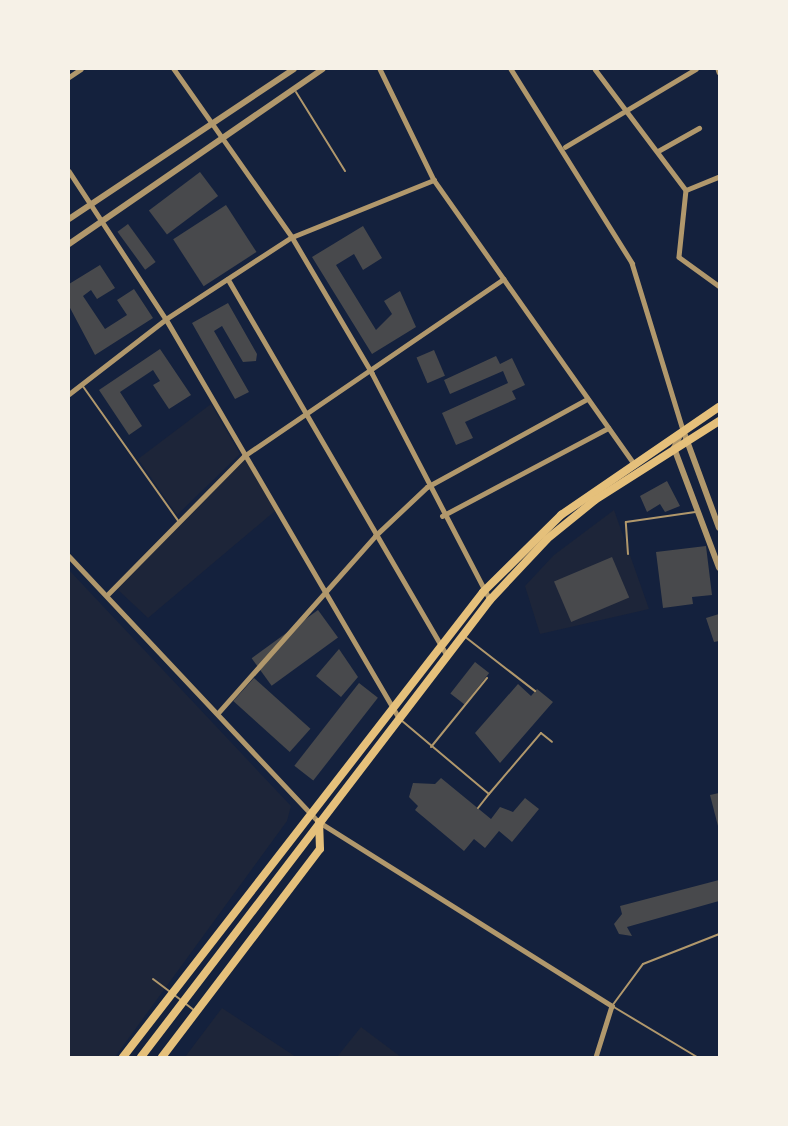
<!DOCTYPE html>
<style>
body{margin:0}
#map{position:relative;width:788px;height:1126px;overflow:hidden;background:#14213d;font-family:Montserrat,sans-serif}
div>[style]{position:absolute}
.green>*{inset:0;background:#1d2539}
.building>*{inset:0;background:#48494c;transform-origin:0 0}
.service>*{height:2px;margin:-1px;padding:0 1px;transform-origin:1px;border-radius:1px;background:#b1986c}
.minor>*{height:4.5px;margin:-2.25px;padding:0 2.25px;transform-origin:2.25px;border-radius:2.25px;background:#b1986c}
.tertiary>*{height:6px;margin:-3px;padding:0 3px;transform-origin:3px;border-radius:3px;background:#b1986c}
.primary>*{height:8px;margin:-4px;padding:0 4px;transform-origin:4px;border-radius:4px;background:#e5c07b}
span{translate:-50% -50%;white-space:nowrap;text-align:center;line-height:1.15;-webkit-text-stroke:4.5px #f6f1e7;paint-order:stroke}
.frame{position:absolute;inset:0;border:70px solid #f6f1e7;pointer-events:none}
</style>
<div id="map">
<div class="green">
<i style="clip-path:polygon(211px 404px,240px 454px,177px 515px,138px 459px)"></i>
<i style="clip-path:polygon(244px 456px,275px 511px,148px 618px,116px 588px)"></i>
<i style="clip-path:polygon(614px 510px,649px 609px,540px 634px,525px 586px,554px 555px)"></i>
<i style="clip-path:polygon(69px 570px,291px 806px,287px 821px,115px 1057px,69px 1057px)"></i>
<i style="clip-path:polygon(222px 1008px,296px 1057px,185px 1057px)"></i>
<i style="clip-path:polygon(361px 1027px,401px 1057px,337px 1057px)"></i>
</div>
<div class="building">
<i style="left:200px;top:172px;width:30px;height:64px;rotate:53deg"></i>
<i style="left:226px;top:205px;width:56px;height:63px;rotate:57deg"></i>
<i style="left:128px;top:224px;width:47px;height:13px;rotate:54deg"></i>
<i style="clip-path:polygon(363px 226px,382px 258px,363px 270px,354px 254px,336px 265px,376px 330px,392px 314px,384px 301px,400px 291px,416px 327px,372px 354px,312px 257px)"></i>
<i style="clip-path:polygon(100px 265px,115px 288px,97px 299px,91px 290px,83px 296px,105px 329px,127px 315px,117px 300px,134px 289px,153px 318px,95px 355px,69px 306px,69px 284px)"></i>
<i style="clip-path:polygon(228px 303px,257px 354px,256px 361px,243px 362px,222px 326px,214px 331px,249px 392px,235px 399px,192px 323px)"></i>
<i style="clip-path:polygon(160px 349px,191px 395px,169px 409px,153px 385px,160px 381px,153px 370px,120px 392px,142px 426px,129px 435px,99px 390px)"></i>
<i style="left:434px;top:350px;width:28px;height:19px;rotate:67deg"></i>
<i style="clip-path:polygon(496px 356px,500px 364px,512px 358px,525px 385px,512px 391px,516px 399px,465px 422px,473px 438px,456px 445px,442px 413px,508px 383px,503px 371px,450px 394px,444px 380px)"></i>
<i style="clip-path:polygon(667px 481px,680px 506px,665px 512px,660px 504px,647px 512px,640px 496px)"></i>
<i style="clip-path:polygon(706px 546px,712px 595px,692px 597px,693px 604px,663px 608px,656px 552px)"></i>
<i style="left:612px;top:557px;width:44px;height:63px;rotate:67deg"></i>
<i style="left:318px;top:610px;width:34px;height:82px;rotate:54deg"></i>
<i style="clip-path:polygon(719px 614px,719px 641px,714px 642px,706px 618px)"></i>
<i style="clip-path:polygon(339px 649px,358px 677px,341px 697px,316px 676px)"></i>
<i style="left:475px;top:662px;width:18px;height:40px;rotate:38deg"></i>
<i style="left:254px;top:678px;width:76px;height:31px;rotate:42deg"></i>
<i style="left:359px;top:683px;width:24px;height:105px;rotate:38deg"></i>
<i style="clip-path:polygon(518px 684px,531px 696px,537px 689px,553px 702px,500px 763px,475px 733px)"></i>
<i style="clip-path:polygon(441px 778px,491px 819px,500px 807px,513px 812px,525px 798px,539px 809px,512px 842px,499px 831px,485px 848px,474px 839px,464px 851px,415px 810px,418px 806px,409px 797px,413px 783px,435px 784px)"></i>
<i style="clip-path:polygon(719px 793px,719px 826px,718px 826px,710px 795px)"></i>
<i style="clip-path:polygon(719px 880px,719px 901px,627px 927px,632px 936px,619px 934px,614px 924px,622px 914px,620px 906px)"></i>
</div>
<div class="service">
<i style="left:296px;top:92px;width:93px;rotate:58.2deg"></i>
<i style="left:82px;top:385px;width:168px;rotate:54.7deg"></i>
<i style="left:628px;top:554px;width:32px;rotate:-94deg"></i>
<i style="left:626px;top:522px;width:70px;rotate:-8.2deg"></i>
<i style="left:464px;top:636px;width:90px;rotate:37.8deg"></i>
<i style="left:401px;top:720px;width:115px;rotate:40.1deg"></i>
<i style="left:489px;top:794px;width:80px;rotate:-49.6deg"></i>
<i style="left:541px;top:733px;width:14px;rotate:39deg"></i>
<i style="left:431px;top:747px;width:89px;rotate:-50.9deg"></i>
<i style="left:478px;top:808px;width:18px;rotate:-52deg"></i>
<i style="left:153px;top:979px;width:35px;rotate:37deg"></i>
<i style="left:186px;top:1004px;width:11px;rotate:38deg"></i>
<i style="left:697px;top:1057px;width:99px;rotate:-149deg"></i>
<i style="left:612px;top:1006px;width:52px;rotate:-53.6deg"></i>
<i style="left:643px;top:964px;width:82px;rotate:-21.5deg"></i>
</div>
<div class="minor">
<i style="left:174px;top:69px;width:205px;rotate:54.9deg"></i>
<i style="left:292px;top:237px;width:158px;rotate:59.5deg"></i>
<i style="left:372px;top:373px;width:256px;rotate:62.5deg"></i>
<i style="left:380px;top:69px;width:123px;rotate:64.1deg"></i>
<i style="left:434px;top:180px;width:345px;rotate:54.8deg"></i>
<i style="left:511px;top:69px;width:229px;rotate:58deg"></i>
<i style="left:632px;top:263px;width:175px;rotate:73deg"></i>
<i style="left:595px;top:69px;width:151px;rotate:53.1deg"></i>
<i style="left:686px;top:190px;width:67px;rotate:96deg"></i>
<i style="left:679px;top:257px;width:49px;rotate:35.9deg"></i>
<i style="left:718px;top:69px;width:3px;rotate:72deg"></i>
<i style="left:69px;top:77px;width:14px;rotate:-34deg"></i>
<i style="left:565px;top:147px;width:152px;rotate:-30.8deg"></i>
<i style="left:658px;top:151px;width:47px;rotate:-29.3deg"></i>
<i style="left:69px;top:171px;width:177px;rotate:56.8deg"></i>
<i style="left:166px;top:319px;width:462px;rotate:59.7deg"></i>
<i style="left:686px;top:190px;width:35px;rotate:-22deg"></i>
<i style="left:228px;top:279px;width:435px;rotate:59.8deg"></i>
<i style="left:69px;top:394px;width:123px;rotate:-37.7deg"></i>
<i style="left:166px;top:319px;width:150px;rotate:-33.1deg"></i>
<i style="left:292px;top:237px;width:153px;rotate:-21.9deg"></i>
<i style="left:442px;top:516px;width:188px;rotate:-27.9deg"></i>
<i style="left:69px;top:556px;width:365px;rotate:46.8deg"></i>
<i style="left:319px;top:822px;width:346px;rotate:32.1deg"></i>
<i style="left:612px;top:1006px;width:53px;rotate:107.4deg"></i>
<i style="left:107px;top:595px;width:195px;rotate:-45.4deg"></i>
<i style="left:244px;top:456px;width:314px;rotate:-34.3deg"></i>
<i style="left:218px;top:713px;width:237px;rotate:-48.4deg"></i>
<i style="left:375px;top:536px;width:71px;rotate:-43.3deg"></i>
<i style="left:427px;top:487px;width:183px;rotate:-28.8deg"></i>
</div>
<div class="tertiary">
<i style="left:69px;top:219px;width:270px;rotate:-33.7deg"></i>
<i style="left:69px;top:244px;width:308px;rotate:-34.6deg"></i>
<i style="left:683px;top:430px;width:104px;rotate:69.8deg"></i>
<i style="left:681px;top:433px;width:17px;rotate:115deg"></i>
<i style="left:674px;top:448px;width:128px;rotate:69.4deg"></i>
</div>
<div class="primary">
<i style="left:123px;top:1057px;width:588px;rotate:-52.25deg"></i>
<i style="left:483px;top:592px;width:110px;rotate:-44.6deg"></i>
<i style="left:561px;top:515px;width:191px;rotate:-34.4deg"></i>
<i style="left:141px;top:1057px;width:575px;rotate:-52.63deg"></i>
<i style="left:490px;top:600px;width:83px;rotate:-46.9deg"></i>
<i style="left:547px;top:539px;width:62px;rotate:-39.1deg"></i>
<i style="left:595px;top:500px;width:147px;rotate:-32.5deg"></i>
<i style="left:162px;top:1057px;width:261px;rotate:-52.8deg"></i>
<i style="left:320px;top:849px;width:27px;rotate:-92deg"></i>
</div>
<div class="frame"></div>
</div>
